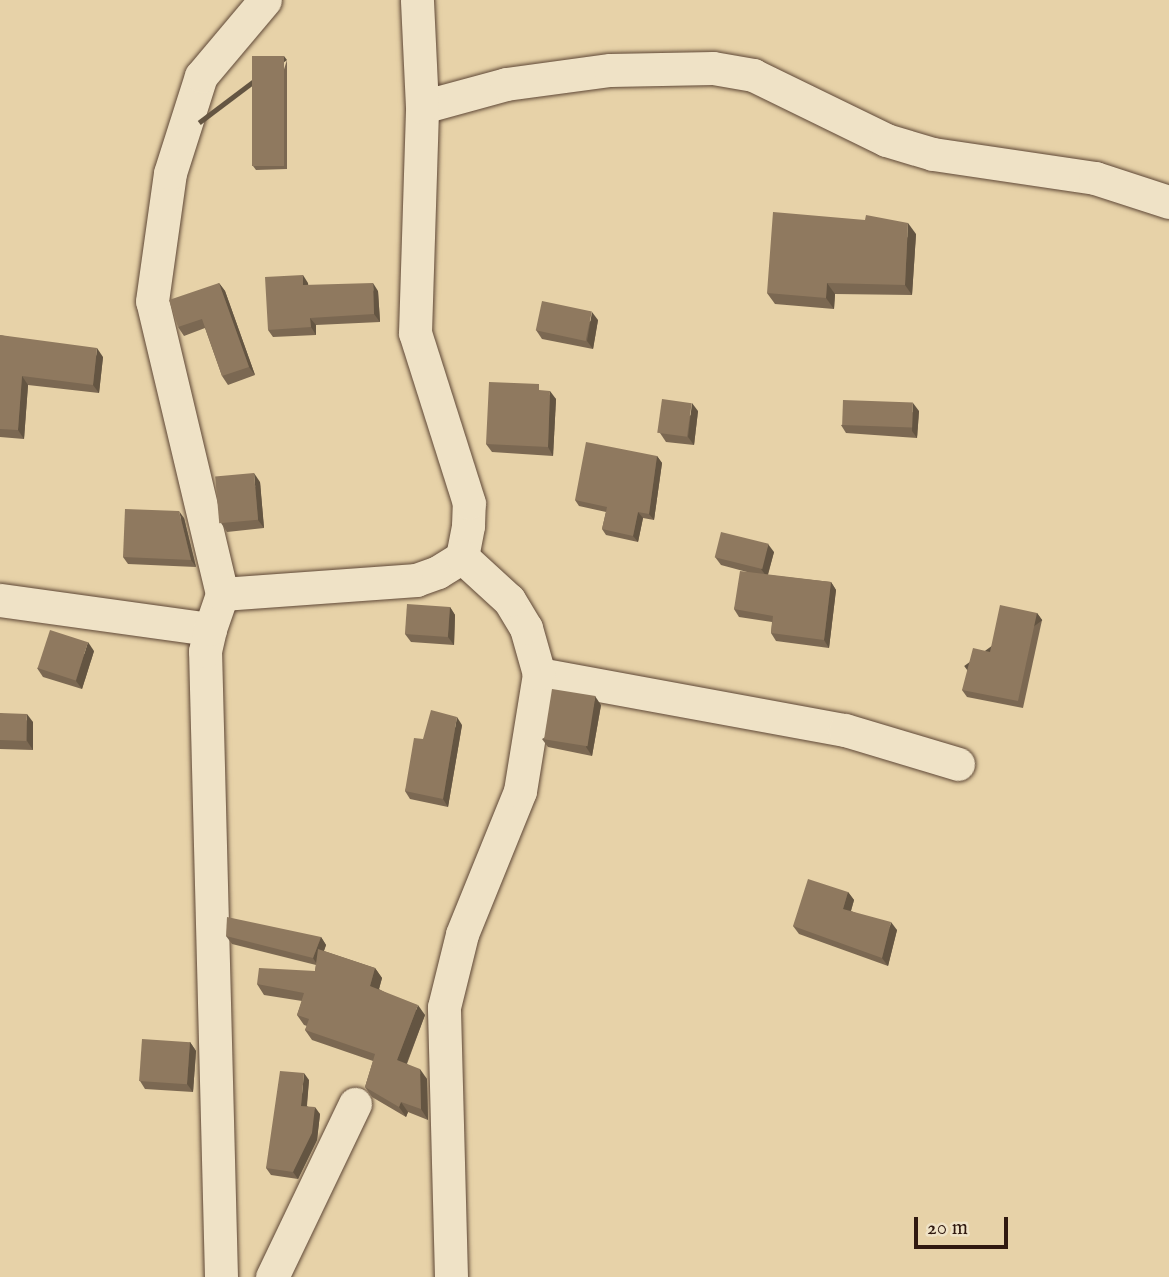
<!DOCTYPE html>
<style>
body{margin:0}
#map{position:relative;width:1169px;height:1277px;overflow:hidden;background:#e7d2a8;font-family:"IM FELL English",serif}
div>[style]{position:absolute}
.roads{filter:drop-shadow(0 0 2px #5e4736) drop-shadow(0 0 2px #5e4736)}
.minor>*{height:33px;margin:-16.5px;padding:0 16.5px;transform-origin:16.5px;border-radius:16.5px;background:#efe2c6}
.wall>*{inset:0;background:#7b6852}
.shaded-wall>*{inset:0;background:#645542;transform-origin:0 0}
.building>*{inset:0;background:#8f795f;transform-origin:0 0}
span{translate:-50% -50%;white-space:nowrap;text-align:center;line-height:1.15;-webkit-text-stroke:5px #efe2c6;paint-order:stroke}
.scale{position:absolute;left:914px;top:1217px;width:94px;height:32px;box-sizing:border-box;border:4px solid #301910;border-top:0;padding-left:9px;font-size:21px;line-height:24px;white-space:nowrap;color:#301910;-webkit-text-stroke:5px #efe2c6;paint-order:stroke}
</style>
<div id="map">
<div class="roads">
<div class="minor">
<i style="left:422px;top:107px;width:87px;rotate:-15.3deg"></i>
<i style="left:506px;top:84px;width:105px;rotate:-7.7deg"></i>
<i style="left:610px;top:70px;width:103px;rotate:-1.1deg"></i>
<i style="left:713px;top:68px;width:41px;rotate:9.9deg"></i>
<i style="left:753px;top:75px;width:148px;rotate:26deg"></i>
<i style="left:886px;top:140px;width:49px;rotate:16.6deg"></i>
<i style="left:933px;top:154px;width:164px;rotate:8.4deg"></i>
<i style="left:1095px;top:178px;width:78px;rotate:18deg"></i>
<i style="left:222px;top:594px;width:301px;rotate:-103.4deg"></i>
<i style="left:152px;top:301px;width:129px;rotate:-82deg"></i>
<i style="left:170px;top:173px;width:102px;rotate:-72.3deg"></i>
<i style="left:201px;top:76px;width:99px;rotate:-49.9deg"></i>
<i style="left:0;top:600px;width:212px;rotate:7.9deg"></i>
<i style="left:539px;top:674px;width:311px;rotate:10.4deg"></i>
<i style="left:845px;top:730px;width:118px;rotate:16.7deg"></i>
<i style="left:221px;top:1277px;width:626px;rotate:-91.46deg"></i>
<i style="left:205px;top:651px;width:23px;rotate:-77deg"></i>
<i style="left:210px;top:629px;width:37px;rotate:-71deg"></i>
<i style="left:222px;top:594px;width:195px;rotate:-4.1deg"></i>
<i style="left:416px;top:580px;width:23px;rotate:-20deg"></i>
<i style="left:438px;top:572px;width:28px;rotate:-32deg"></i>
<i style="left:462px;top:557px;width:32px;rotate:-79deg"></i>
<i style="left:468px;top:526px;width:23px;rotate:-88deg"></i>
<i style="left:469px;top:503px;width:178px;rotate:-107.6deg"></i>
<i style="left:415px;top:333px;width:226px;rotate:-88.2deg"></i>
<i style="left:422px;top:107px;width:107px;rotate:-92.7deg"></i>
<i style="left:272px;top:1277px;width:192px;rotate:-64.4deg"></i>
<i style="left:451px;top:1277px;width:270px;rotate:-91.5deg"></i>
<i style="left:444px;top:1007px;width:75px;rotate:-76.1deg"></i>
<i style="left:462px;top:934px;width:154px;rotate:-67.9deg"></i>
<i style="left:520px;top:791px;width:119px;rotate:-80.8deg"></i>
<i style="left:539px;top:674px;width:48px;rotate:-105.8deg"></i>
<i style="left:526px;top:628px;width:33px;rotate:-121deg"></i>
<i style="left:509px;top:600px;width:64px;rotate:-137.5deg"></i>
</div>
</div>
<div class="wall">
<i style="clip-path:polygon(287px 60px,287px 169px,256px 170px,253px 166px)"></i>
<i style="clip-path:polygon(916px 234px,912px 295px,835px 294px,834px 309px,775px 304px,767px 293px)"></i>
<i style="clip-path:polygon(219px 283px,225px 291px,255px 375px,228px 385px,222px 376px,205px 328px,184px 336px,178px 327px)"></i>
<i style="clip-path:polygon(308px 283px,308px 285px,378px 291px,380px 322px,316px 325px,316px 335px,273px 337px,268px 330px)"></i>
<i style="clip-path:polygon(598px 320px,593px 349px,542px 339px,536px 330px)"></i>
<i style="clip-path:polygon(0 335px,103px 357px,99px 393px,28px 385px,24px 439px,0 437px)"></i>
<i style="clip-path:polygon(544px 391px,556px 399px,553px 456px,492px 452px,486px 444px)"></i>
<i style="clip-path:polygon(698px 411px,694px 445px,666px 442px,660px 433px)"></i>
<i style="clip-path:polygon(919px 411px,917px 438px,846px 433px,841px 425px)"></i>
<i style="clip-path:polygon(657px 456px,662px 463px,654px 520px,643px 518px,638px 542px,606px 535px,602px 529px,606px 512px,579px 506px,575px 500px)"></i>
<i style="clip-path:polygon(260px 482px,264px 528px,227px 532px,221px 523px)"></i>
<i style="clip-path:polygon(184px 518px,196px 567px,128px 564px,123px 557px)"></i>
<i style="clip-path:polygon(774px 552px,768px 575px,831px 582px,836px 590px,829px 648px,776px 641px,771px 633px,772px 622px,739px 617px,734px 609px,747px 572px,721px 565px,715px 557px)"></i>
<i style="clip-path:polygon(450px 607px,455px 615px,454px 645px,411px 642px,405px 634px)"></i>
<i style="clip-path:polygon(1037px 613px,1042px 620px,1023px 708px,967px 697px,962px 690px)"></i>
<i style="clip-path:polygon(94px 651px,82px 689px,43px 677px,37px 668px)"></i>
<i style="clip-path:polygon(601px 705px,592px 756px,548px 747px,542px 739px)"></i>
<i style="clip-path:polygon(0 713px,33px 722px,33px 750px,0 749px)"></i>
<i style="clip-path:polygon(462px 725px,448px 807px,410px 799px,405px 791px,423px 739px)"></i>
<i style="clip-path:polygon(848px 892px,854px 900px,851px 911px,897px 930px,888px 966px,799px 934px,793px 926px)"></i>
<i style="clip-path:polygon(226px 936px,321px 937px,326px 945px,324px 951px,375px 968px,382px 978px,379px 989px,425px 1015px,407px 1064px,427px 1079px,428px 1120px,408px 1112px,406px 1117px,372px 1097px,365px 1087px,373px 1061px,312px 1040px,305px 1030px,307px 1026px,304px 1025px,297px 1015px,302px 1001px,264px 995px,257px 984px,315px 971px,316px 965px,232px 944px)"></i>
<i style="clip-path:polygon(190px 1042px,196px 1051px,193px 1092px,145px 1089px,140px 1081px)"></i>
<i style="clip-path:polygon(309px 1080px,307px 1106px,320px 1114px,317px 1140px,298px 1179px,271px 1175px,266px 1168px)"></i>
</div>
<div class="shaded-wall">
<i style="left:284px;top:56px;width:5px;height:108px;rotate:53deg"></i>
<i style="clip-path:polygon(908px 223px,916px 234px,912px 295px,905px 285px)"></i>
<i style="clip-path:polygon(303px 275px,308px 283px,309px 292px,303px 285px)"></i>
<i style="clip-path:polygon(219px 283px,225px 291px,255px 375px,249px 367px)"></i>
<i style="clip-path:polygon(373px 283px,378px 291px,380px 322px,374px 314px)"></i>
<i style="clip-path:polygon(827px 283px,835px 294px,834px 309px,826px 298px)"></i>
<i style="clip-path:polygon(592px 312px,598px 320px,593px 349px,587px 341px)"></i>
<i style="clip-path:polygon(310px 318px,316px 325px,316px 335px,311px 327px)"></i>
<i style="clip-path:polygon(97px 348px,103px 357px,99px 393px,93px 385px)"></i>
<i style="clip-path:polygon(22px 376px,28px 385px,24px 439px,18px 430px)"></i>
<i style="clip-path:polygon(550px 391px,556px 399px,553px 456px,548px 447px)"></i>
<i style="clip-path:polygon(692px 403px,698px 411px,694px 445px,688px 437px)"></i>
<i style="clip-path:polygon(913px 403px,919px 411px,917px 438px,912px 431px)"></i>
<i style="clip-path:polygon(657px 456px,662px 463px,654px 520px,649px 514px)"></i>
<i style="clip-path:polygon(254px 473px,260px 482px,264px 528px,258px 520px)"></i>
<i style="clip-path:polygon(179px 511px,184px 518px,196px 567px,191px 560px)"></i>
<i style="clip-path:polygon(638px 512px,643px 518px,638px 542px,633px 536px)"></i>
<i style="clip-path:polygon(768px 544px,774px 552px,767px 577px,761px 569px)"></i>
<i style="clip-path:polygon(831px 582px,836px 590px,829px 648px,824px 640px)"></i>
<i style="clip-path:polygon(450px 607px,455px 615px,454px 645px,448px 637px)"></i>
<i style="left:1037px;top:613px;width:9px;height:90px;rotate:54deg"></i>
<i style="clip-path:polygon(88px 642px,94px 651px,82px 689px,76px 681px)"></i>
<i style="clip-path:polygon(595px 696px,601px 705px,592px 756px,586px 747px)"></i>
<i style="clip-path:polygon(27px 714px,33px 722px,33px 750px,27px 741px)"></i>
<i style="clip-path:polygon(457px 717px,462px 725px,448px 807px,443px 799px)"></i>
<i style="clip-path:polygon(848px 892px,854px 900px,849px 917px,843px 909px)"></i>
<i style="clip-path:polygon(891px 922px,897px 930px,888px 966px,882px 958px)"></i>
<i style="clip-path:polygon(321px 937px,326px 945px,318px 966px,313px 958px)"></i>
<i style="clip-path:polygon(375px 968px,382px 978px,377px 996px,370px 986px)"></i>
<i style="clip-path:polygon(418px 1005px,425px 1015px,404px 1070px,397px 1060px)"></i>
<i style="clip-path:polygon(190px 1042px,196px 1051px,193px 1092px,187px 1084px)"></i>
<i style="clip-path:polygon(420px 1069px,427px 1079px,428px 1120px,421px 1109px)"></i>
<i style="clip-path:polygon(304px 1073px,309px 1080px,306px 1113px,301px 1106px)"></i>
<i style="clip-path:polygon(401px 1102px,408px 1112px,406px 1117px,399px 1107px)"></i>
<i style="clip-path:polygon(315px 1107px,320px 1114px,317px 1140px,298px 1179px,293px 1172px)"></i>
</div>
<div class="building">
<i style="left:252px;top:56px;width:32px;height:110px"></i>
<i style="clip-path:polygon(773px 212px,865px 220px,866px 215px,908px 223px,905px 285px,827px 283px,826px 298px,767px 293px)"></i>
<i style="clip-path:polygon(303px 275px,303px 285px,373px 283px,374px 314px,310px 318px,311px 327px,268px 330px,265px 277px)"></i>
<i style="clip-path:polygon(219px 283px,249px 367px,222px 376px,202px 319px,178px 327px,169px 300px)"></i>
<i style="left:542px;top:301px;width:51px;height:30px;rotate:12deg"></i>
<i style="clip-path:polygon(0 335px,97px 348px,93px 385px,22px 376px,18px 430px,0 429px)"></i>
<i style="clip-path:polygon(489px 382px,539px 384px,539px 390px,550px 391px,548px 447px,486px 444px)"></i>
<i style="left:662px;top:399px;width:30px;height:34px;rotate:8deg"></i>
<i style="left:843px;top:400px;width:70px;height:25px;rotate:2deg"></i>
<i style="clip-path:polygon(586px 442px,657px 456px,649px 514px,638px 512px,633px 536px,602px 529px,607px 507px,575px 500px)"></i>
<i style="left:254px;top:473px;width:47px;height:39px;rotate:85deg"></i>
<i style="clip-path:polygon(125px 509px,179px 511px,191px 560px,123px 557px)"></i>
<i style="left:721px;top:532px;width:49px;height:26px;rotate:14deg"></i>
<i style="clip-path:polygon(740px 571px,831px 582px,824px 640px,771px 633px,773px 616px,734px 609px)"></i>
<i style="left:407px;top:604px;width:43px;height:30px;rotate:4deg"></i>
<i style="clip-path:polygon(1000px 605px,1037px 613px,1018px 701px,962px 690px,973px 648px,990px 652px)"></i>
<i style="left:50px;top:630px;width:40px;height:40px;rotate:18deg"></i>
<i style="left:552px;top:689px;width:44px;height:51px;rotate:9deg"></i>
<i style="clip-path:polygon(431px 710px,457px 717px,443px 799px,405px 791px,414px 738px,423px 739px)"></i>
<i style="left:0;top:713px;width:27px;height:27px;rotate:2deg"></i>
<i style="clip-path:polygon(808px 879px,848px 892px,843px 909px,891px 922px,882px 958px,793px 926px)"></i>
<i style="clip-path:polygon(227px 917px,321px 937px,313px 958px,226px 936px)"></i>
<i style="clip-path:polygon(318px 949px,375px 968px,370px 986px,418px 1005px,397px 1060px,420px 1069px,421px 1109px,401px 1102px,399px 1107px,365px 1087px,375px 1054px,305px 1030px,309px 1019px,297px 1015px,304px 993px,257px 984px,259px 968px,315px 971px)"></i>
<i style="left:142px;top:1039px;width:48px;height:42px;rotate:4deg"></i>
<i style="clip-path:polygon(280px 1071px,304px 1073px,301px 1106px,315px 1107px,312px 1133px,293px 1172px,266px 1168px)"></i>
</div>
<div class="scale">20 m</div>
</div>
